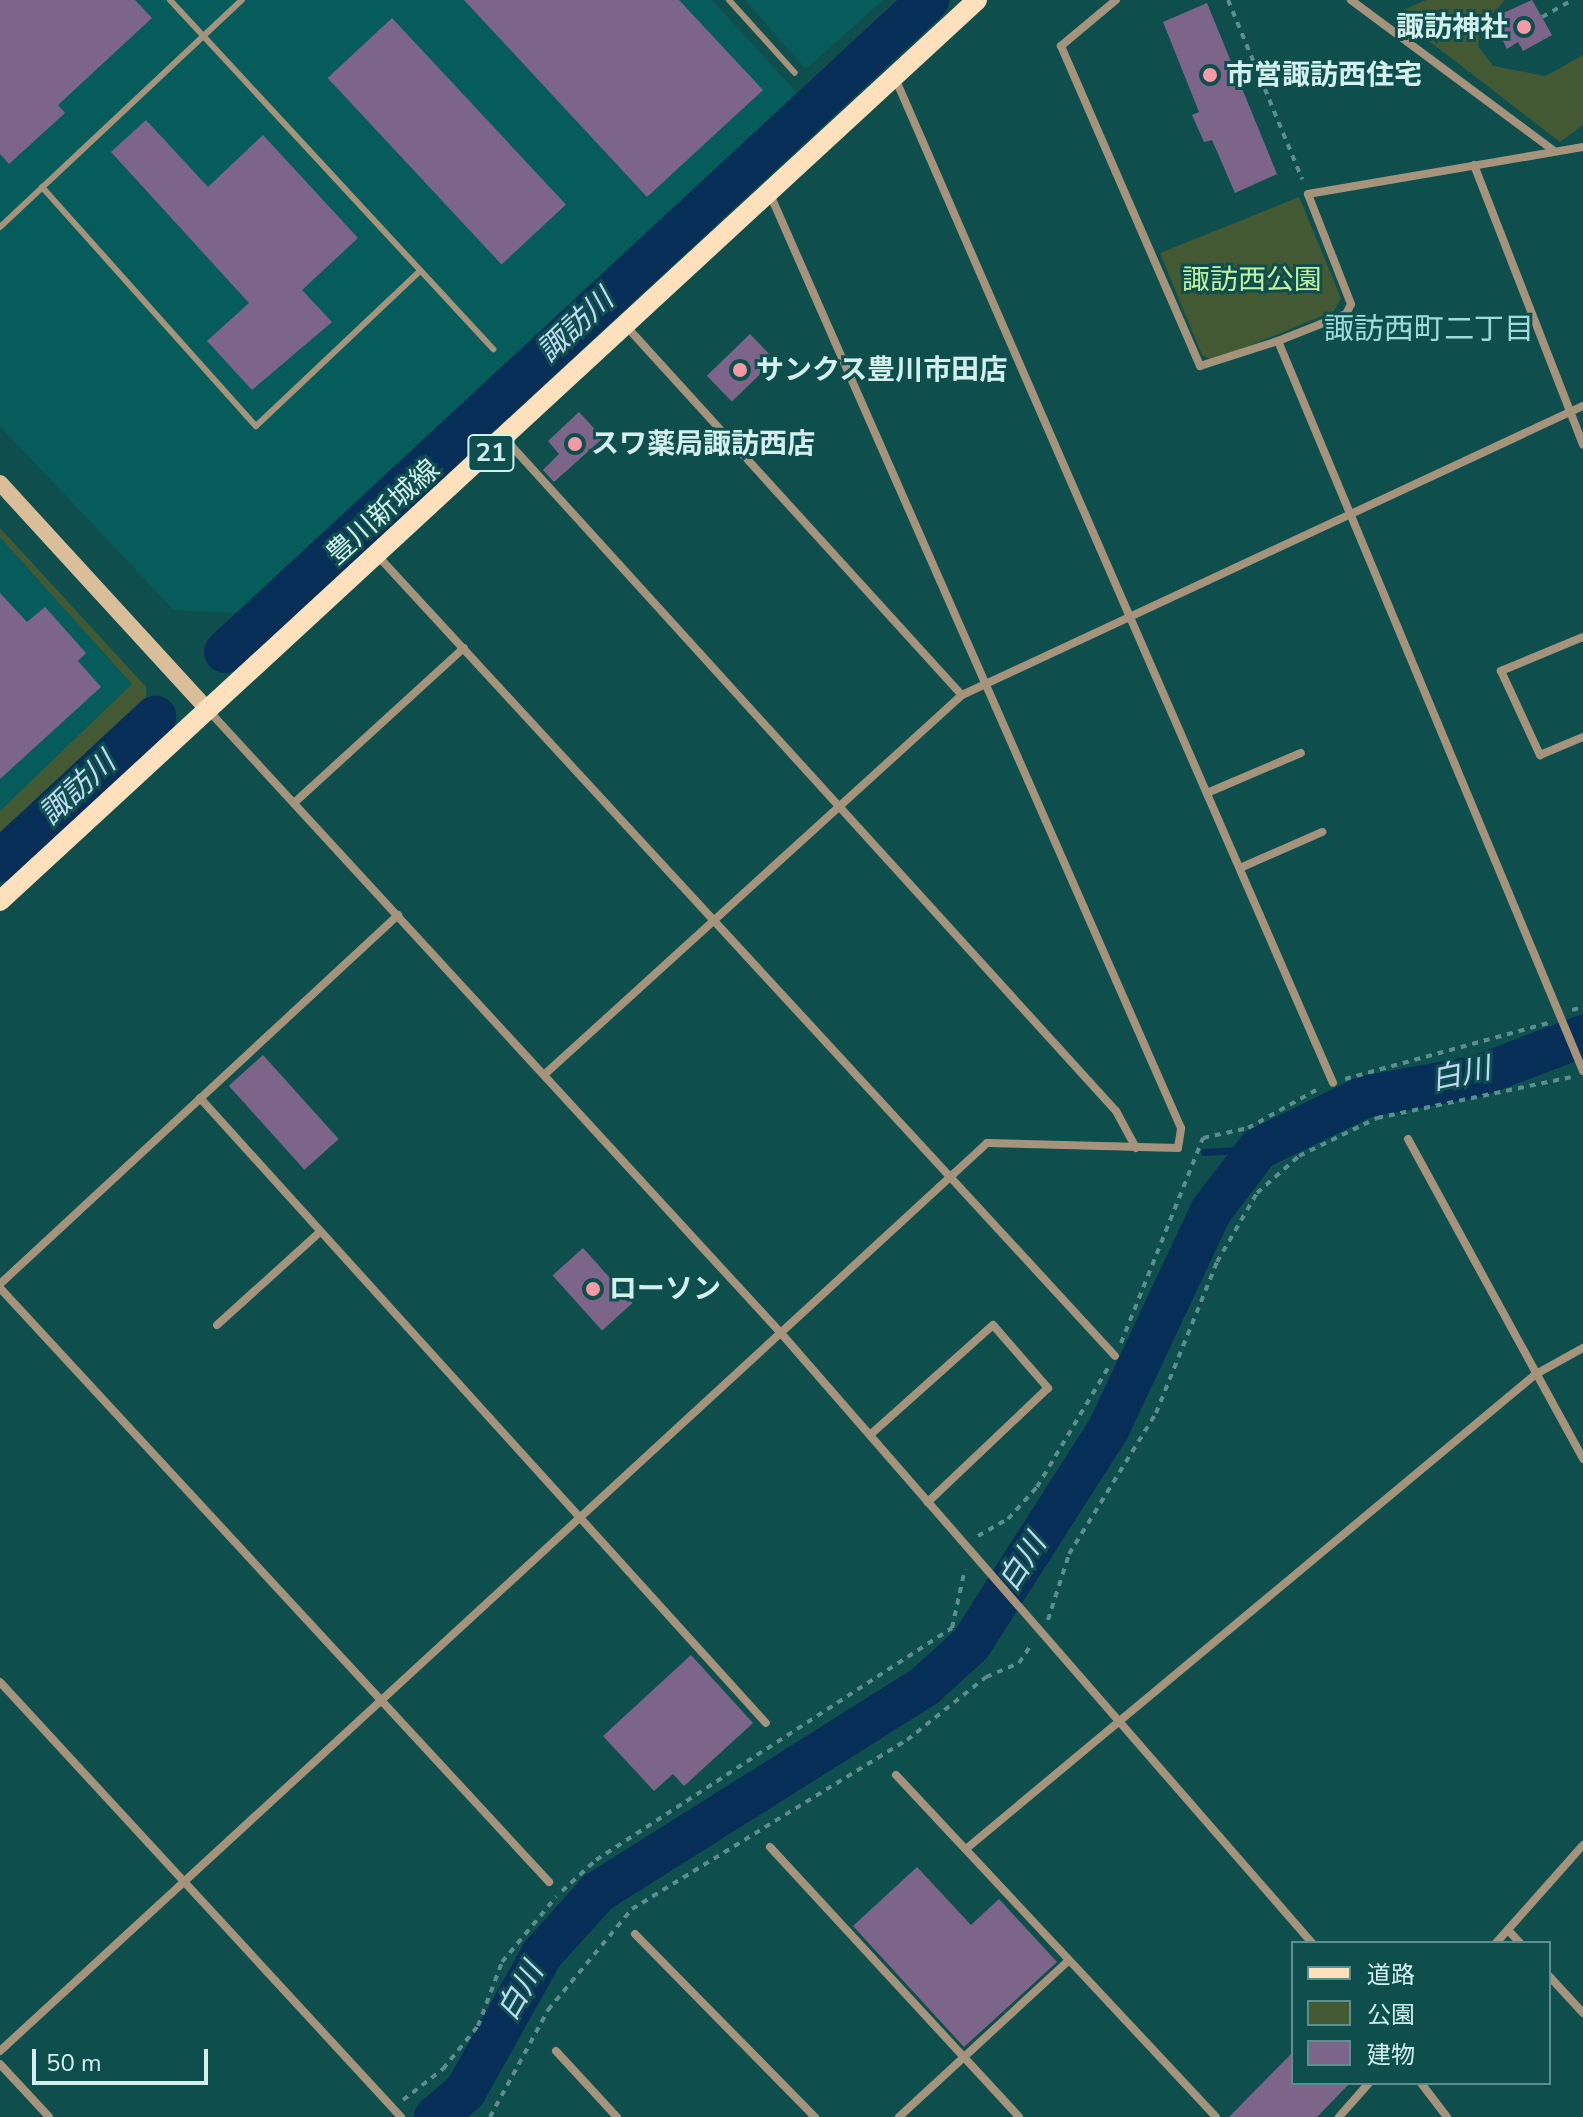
<!DOCTYPE html>
<meta charset="utf-8">
<style>
body{margin:0}
#map{position:relative;width:1583px;height:2117px;overflow:hidden;background:#0e4f4e;font-family:"Nunito Sans","Noto Sans JP",sans-serif}
div>[style]{position:absolute}
.built>*{inset:0;background:#065c5b}
.green>*{inset:0;background:#435934}
.stream>*{height:7px;margin:-3.5px;padding:0 3.5px;transform-origin:3.5px;border-radius:3.5px;background:#072e57}
.river>*{height:42px;margin:-21px;padding:0 21px;transform-origin:21px;border-radius:21px;background:#072e57}
.building>*{inset:0;background:#7d6589;transform-origin:0 0}
.path>*{height:4px;margin-top:-2px;transform-origin:0;background:repeating-linear-gradient(90deg,#5b8e8d 0 6px,transparent 0 12px)}
.lane>*{height:6px;margin:-3px;padding:0 3px;transform-origin:3px;border-radius:3px;background:#a5937c}
.street>*{height:8px;margin:-4px;padding:0 4px;transform-origin:4px;border-radius:4px;background:#a5937c}
.secondary>*{height:16px;margin:-8px;padding:0 8px;transform-origin:8px;border-radius:8px;background:#dabe9a}
.primary>*{height:20px;margin:-10px;padding:0 10px;transform-origin:10px;border-radius:10px;background:#fee1bc}
.dots>*{width:22px;height:22px;translate:-50% -50%;box-sizing:border-box;border:4px solid #0e4f4e;border-radius:50%}
span{translate:-50% -50%;white-space:nowrap;text-align:center;line-height:1.15;-webkit-text-stroke:6px #0e4f4e;paint-order:stroke}
.shield-label span{padding:2px 6px;background:#0e4f4e;border:2px solid;border-radius:6px;-webkit-text-stroke-width:0}
.shield-label{font-size:26px;color:#d3f0ef;font-weight:700}
.poi-label{font-size:28px;color:#d3f0ef;font-weight:700}
.right{translate:-100% -50%;text-align:right}
.left{translate:0 -50%;text-align:left}
.park-label{font-size:28px;color:#c0f0a0}
.street-label{font-size:28px;color:#d3f0ef}
.water-label{font-size:30px;color:#c2d9f5;font-style:italic}
.neighbourhood-label{font-size:30px;color:#9edbd9}
.legend{position:absolute;left:1291px;top:1941px;width:260px;height:144px;box-sizing:border-box;background:#0e4f4e;border:2px solid #5d8f8e;margin:0;padding:10px 14px;list-style:none;font-size:24px;color:#d3f0ef}
.legend li{display:flex;align-items:center;gap:16px;height:40px}
.legend b{width:40px;border:2px solid #5d8f8e}
.scale{position:absolute;left:32px;top:2049px;width:176px;height:36px;box-sizing:border-box;border:4px solid #d3f0ef;border-top:0;padding-left:10px;font-size:24px;line-height:28px;white-space:nowrap;color:#d3f0ef;-webkit-text-stroke:6px #0e4f4e;paint-order:stroke}
</style>
<div id="map">
<div class="built">
<i style="clip-path:polygon(0 0,712px 0,797px 93px,236px 613px,174px 610px,0 426px)"></i>
<i style="clip-path:polygon(745px 0,883px 0,806px 69px)"></i>
<i style="clip-path:polygon(0 528px,146px 687px,0 822px)"></i>
</div>
<div class="green">
<i style="clip-path:polygon(1426px 0,1505px 0,1480px 27px,1478px 46px,1493px 66px,1546px 76px,1583px 55px,1583px 125px,1560px 142px,1394px 14px)"></i>
<i style="clip-path:polygon(1299px 197px,1341px 298px,1334px 311px,1213px 361px,1202px 355px,1160px 253px)"></i>
<i style="clip-path:polygon(0 528px,146px 687px,146px 715px,0 851px,0 811px,132px 684px,0 537px)"></i>
</div>
<div class="stream">
<i style="left:1204px;top:1152px;width:54px;rotate:-3.2deg"></i>
</div>
<div class="river">
<i style="left:225px;top:652px;width:959px;rotate:-42.84deg"></i>
<i style="left:0;top:861px;width:212px;rotate:-42.9deg"></i>
<i style="left:435px;top:2117px;width:39px;rotate:-40deg"></i>
<i style="left:465px;top:2092px;width:158px;rotate:-60.8deg"></i>
<i style="left:542px;top:1954px;width:84px;rotate:-47.9deg"></i>
<i style="left:598px;top:1892px;width:386px;rotate:-32.2deg"></i>
<i style="left:925px;top:1686px;width:62px;rotate:-42.4deg"></i>
<i style="left:971px;top:1644px;width:254px;rotate:-57.4deg"></i>
<i style="left:1108px;top:1430px;width:242px;rotate:-64.8deg"></i>
<i style="left:1211px;top:1211px;width:78px;rotate:-52.8deg"></i>
<i style="left:1258px;top:1149px;width:118px;rotate:-26.1deg"></i>
<i style="left:1364px;top:1097px;width:116px;rotate:-10.4deg"></i>
<i style="left:1478px;top:1076px;width:112px;rotate:-20.9deg"></i>
</div>
<div class="building">
<i style="clip-path:polygon(0 0,135px 0,152px 18px,58px 105px,65px 113px,9px 164px,0 154px)"></i>
<i style="clip-path:polygon(464px 0,679px 0,763px 90px,647px 197px)"></i>
<i style="clip-path:polygon(1532px 0,1552px 35px,1523px 51px,1518px 42px,1507px 49px,1497px 29px,1506px 24px,1501px 14px)"></i>
<i style="clip-path:polygon(1207px 3px,1277px 174px,1235px 193px,1212px 140px,1204px 142px,1192px 115px,1199px 112px,1163px 22px)"></i>
<i style="left:392px;top:18px;width:255px;height:88px;rotate:47deg"></i>
<i style="clip-path:polygon(146px 120px,208px 187px,263px 135px,358px 238px,302px 290px,332px 322px,252px 390px,207px 341px,249px 303px,111px 152px)"></i>
<i style="left:750px;top:334px;width:36px;height:60px;rotate:46deg"></i>
<i style="clip-path:polygon(579px 412px,603px 438px,554px 482px,543px 470px,559px 454px,548px 441px)"></i>
<i style="clip-path:polygon(0 593px,27px 622px,45px 607px,86px 653px,78px 661px,101px 687px,0 779px)"></i>
<i style="left:263px;top:1055px;width:113px;height:46px;rotate:48deg"></i>
<i style="left:583px;top:1248px;width:74px;height:41px;rotate:48deg"></i>
<i style="clip-path:polygon(691px 1655px,753px 1723px,684px 1786px,673px 1774px,654px 1791px,603px 1736px)"></i>
<i style="clip-path:polygon(917px 1867px,971px 1925px,999px 1899px,1057px 1962px,964px 2047px,853px 1926px)"></i>
<i style="clip-path:polygon(1293px 2052px,1293px 2083px,1350px 2083px,1317px 2117px,1229px 2117px)"></i>
</div>
<div class="path">
<i style="left:1228px;top:0;width:194px;rotate:67.5deg"></i>
<i style="left:1542px;top:17px;width:35px;rotate:-29deg"></i>
<i style="left:1572px;top:1010px;width:11px;rotate:-15deg"></i>
<i style="left:1345px;top:1079px;width:211px;rotate:-15.4deg"></i>
<i style="left:1121px;top:1343px;width:221px;rotate:-68.2deg"></i>
<i style="left:1203px;top:1138px;width:46px;rotate:-12.5deg"></i>
<i style="left:1248px;top:1128px;width:80px;rotate:-29.1deg"></i>
<i style="left:978px;top:1536px;width:34px;rotate:-30deg"></i>
<i style="left:1008px;top:1519px;width:43px;rotate:-47.8deg"></i>
<i style="left:1037px;top:1487px;width:139px;rotate:-59.2deg"></i>
<i style="left:1048px;top:1620px;width:69px;rotate:-72.3deg"></i>
<i style="left:1069px;top:1554px;width:166px;rotate:-58.3deg"></i>
<i style="left:1156px;top:1413px;width:163px;rotate:-68deg"></i>
<i style="left:1217px;top:1262px;width:80px;rotate:-59.9deg"></i>
<i style="left:1257px;top:1193px;width:56px;rotate:-41.4deg"></i>
<i style="left:1299px;top:1156px;width:87px;rotate:-26deg"></i>
<i style="left:1377px;top:1118px;width:198px;rotate:-11.9deg"></i>
<i style="left:562px;top:1891px;width:46px;rotate:-42.4deg"></i>
<i style="left:596px;top:1860px;width:425px;rotate:-33.1deg"></i>
<i style="left:952px;top:1628px;width:60px;rotate:-77.6deg"></i>
<i style="left:403px;top:2100px;width:51px;rotate:-37.8deg"></i>
<i style="left:443px;top:2069px;width:55px;rotate:-50.9deg"></i>
<i style="left:478px;top:2026px;width:68px;rotate:-69.4deg"></i>
<i style="left:502px;top:1962px;width:85px;rotate:-50.3deg"></i>
<i style="left:490px;top:2117px;width:122px;rotate:-61.5deg"></i>
<i style="left:548px;top:2010px;width:131px;rotate:-50.3deg"></i>
<i style="left:632px;top:1909px;width:323px;rotate:-31.6deg"></i>
<i style="left:907px;top:1740px;width:101px;rotate:-38.6deg"></i>
<i style="left:986px;top:1677px;width:36px;rotate:-23deg"></i>
<i style="left:1019px;top:1663px;width:23px;rotate:-56deg"></i>
</div>
<div class="lane">
<i style="left:170px;top:0;width:476px;rotate:47.2deg"></i>
<i style="left:729px;top:0;width:98px;rotate:47.9deg"></i>
<i style="left:42px;top:187px;width:321px;rotate:48.2deg"></i>
<i style="left:256px;top:426px;width:226px;rotate:-43.4deg"></i>
<i style="left:0;top:227px;width:332px;rotate:-43.2deg"></i>
</div>
<div class="street">
<i style="left:1116px;top:0;width:72px;rotate:140.1deg"></i>
<i style="left:1061px;top:46px;width:349px;rotate:66.5deg"></i>
<i style="left:1200px;top:366px;width:82px;rotate:-17.8deg"></i>
<i style="left:1278px;top:341px;width:791px;rotate:67.32deg"></i>
<i style="left:1351px;top:0;width:253px;rotate:36.6deg"></i>
<i style="left:895px;top:78px;width:1096px;rotate:66.45deg"></i>
<i style="left:1474px;top:165px;width:300px;rotate:68.7deg"></i>
<i style="left:626px;top:326px;width:499px;rotate:47.7deg"></i>
<i style="left:1278px;top:341px;width:73px;rotate:-21.7deg"></i>
<i style="left:1346px;top:314px;width:11px;rotate:-63deg"></i>
<i style="left:1351px;top:304px;width:118px;rotate:-111.4deg"></i>
<i style="left:1308px;top:194px;width:279px;rotate:-9.7deg"></i>
<i style="left:506px;top:440px;width:907px;rotate:47.73deg"></i>
<i style="left:1116px;top:1111px;width:42px;rotate:61.6deg"></i>
<i style="left:377px;top:555px;width:1089px;rotate:47.34deg"></i>
<i style="left:1583px;top:637px;width:89px;rotate:157.5deg"></i>
<i style="left:1501px;top:671px;width:93px;rotate:65.1deg"></i>
<i style="left:1540px;top:755px;width:47px;rotate:-22.7deg"></i>
<i style="left:208px;top:710px;width:845px;rotate:47.4deg"></i>
<i style="left:780px;top:1332px;width:810px;rotate:48.95deg"></i>
<i style="left:1207px;top:793px;width:102px;rotate:-23.1deg"></i>
<i style="left:294px;top:803px;width:230px;rotate:-42.4deg"></i>
<i style="left:1240px;top:868px;width:90px;rotate:-23.7deg"></i>
<i style="left:545px;top:1074px;width:563px;rotate:-42.27deg"></i>
<i style="left:962px;top:695px;width:685px;rotate:-24.96deg"></i>
<i style="left:200px;top:1098px;width:843px;rotate:47.84deg"></i>
<i style="left:1408px;top:1139px;width:365px;rotate:61.3deg"></i>
<i style="left:0;top:1284px;width:543px;rotate:-42.83deg"></i>
<i style="left:0;top:1288px;width:809px;rotate:47.25deg"></i>
<i style="left:217px;top:1325px;width:139px;rotate:-42.1deg"></i>
<i style="left:870px;top:1435px;width:165px;rotate:-41.8deg"></i>
<i style="left:993px;top:1325px;width:84px;rotate:48.9deg"></i>
<i style="left:1048px;top:1388px;width:166px;rotate:136.5deg"></i>
<i style="left:0;top:1682px;width:592px;rotate:47.33deg"></i>
<i style="left:896px;top:1775px;width:468px;rotate:46.9deg"></i>
<i style="left:770px;top:1847px;width:367px;rotate:47.3deg"></i>
<i style="left:966px;top:1849px;width:742px;rotate:-39.81deg"></i>
<i style="left:1536px;top:1374px;width:54px;rotate:-29deg"></i>
<i style="left:1508px;top:1930px;width:18px;rotate:47deg"></i>
<i style="left:635px;top:1934px;width:257px;rotate:45.5deg"></i>
<i style="left:1496px;top:1943px;width:131px;rotate:-48.4deg"></i>
<i style="left:1549px;top:1976px;width:50px;rotate:47.4deg"></i>
<i style="left:0;top:2051px;width:1341px;rotate:-42.61deg"></i>
<i style="left:987px;top:1143px;width:191px;rotate:1.5deg"></i>
<i style="left:1178px;top:1148px;width:20px;rotate:-81deg"></i>
<i style="left:1181px;top:1128px;width:1023px;rotate:-113.76deg"></i>
<i style="left:556px;top:2051px;width:90px;rotate:47.3deg"></i>
<i style="left:0;top:2064px;width:72px;rotate:47.2deg"></i>
<i style="left:1421px;top:2083px;width:43px;rotate:52.6deg"></i>
<i style="left:899px;top:2117px;width:231px;rotate:-42.7deg"></i>
<i style="left:1339px;top:2117px;width:45px;rotate:-48.6deg"></i>
</div>
<div class="secondary">
<i style="left:0;top:483px;width:306px;rotate:47.5deg"></i>
</div>
<div class="primary">
<i style="left:0;top:901px;width:1329px;rotate:-42.68deg"></i>
</div>
<div class="dots">
<i style="left:1524px;top:27px;background:#f49aa3"></i>
<i style="left:1210px;top:75px;background:#f49aa3"></i>
<i style="left:740px;top:370px;background:#f49aa3"></i>
<i style="left:575px;top:444px;background:#f49aa3"></i>
<i style="left:593px;top:1289px;background:#f49aa3"></i>
</div>
<div class="shield-label">
<span style="left:491px;top:453px">21</span>
</div>
<div class="poi-label">
<span class="right" style="left:1508px;top:27px">諏訪神社</span>
<span class="left" style="left:1226px;top:75px">市営諏訪西住宅</span>
<span class="left" style="left:756px;top:370px">サンクス豊川市田店</span>
<span class="left" style="left:591px;top:444px">スワ薬局諏訪西店</span>
<span class="left" style="left:609px;top:1289px">ローソン</span>
</div>
<div class="park-label">
<span style="left:1252px;top:280px">諏訪西公園</span>
</div>
<div class="street-label">
<span style="left:383px;top:512px;rotate:-42deg">豊川新城線</span>
</div>
<div class="water-label">
<span style="left:576px;top:326px;rotate:-43deg">諏訪川</span>
<span style="left:78px;top:789px;rotate:-43deg">諏訪川</span>
<span style="left:1461px;top:1075px;rotate:-12deg">白川</span>
<span style="left:1023px;top:1563px;rotate:-57deg">白川</span>
<span style="left:521px;top:1992px;rotate:-60deg">白川</span>
</div>
<div class="neighbourhood-label">
<span style="left:1429px;top:330px">諏訪西町二丁目</span>
</div>
<ul class="legend">
<li><b style="height:10px;background:#fee1bc"></b>道路</li>
<li><b style="height:22px;background:#435934"></b>公園</li>
<li><b style="height:22px;background:#7d6589"></b>建物</li>
</ul>
<div class="scale">50 m</div>
</div>
